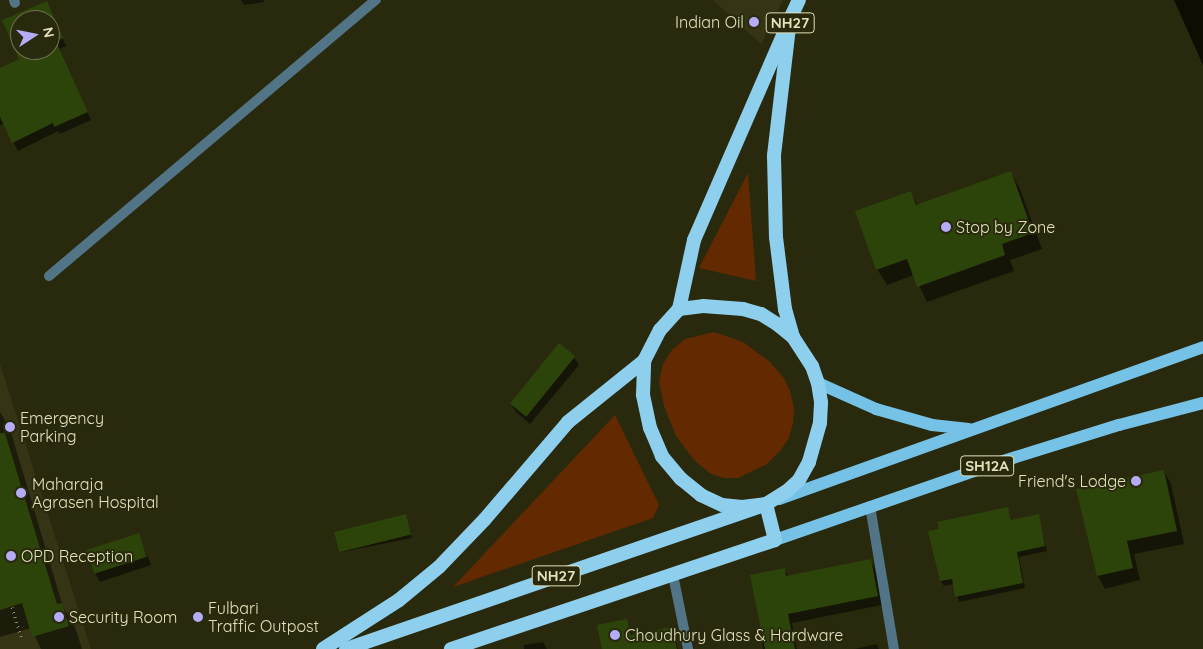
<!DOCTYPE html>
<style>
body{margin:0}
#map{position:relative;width:1203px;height:649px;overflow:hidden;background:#29290e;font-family:Quicksand,sans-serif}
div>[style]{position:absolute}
.built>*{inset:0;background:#353516}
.green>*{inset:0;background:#632a01}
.water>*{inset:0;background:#0d0d01}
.shadow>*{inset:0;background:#0007}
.building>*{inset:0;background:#2c4409;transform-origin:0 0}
.path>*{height:3px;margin-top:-1.5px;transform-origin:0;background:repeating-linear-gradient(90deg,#886 0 1px,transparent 0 5px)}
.minor>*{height:10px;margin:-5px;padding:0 5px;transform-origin:5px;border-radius:5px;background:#517586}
.primary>*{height:12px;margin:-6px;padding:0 6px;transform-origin:6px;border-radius:6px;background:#75c2e6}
.trunk>*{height:14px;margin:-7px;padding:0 7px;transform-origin:7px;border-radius:7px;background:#8ecfee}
.dots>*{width:14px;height:14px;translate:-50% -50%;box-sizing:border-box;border:2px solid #29290e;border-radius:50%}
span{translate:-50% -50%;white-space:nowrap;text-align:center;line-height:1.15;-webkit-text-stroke:4px #29290e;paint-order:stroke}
.shield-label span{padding:1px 4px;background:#29290e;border:1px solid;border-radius:4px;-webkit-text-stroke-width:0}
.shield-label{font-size:15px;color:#e1e2b9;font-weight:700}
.poi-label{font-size:16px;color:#e1e2b9}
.right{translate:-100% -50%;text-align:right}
.left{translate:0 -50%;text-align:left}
.north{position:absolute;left:10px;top:10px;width:50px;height:50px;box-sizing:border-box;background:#29290e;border:1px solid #737352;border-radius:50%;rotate:79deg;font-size:14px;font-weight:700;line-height:20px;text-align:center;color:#e1e2b9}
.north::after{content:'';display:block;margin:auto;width:18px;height:22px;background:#b5acf8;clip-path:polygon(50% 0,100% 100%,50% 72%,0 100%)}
</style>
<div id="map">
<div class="built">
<i style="clip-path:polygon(713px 0,783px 0,761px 44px)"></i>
<i style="clip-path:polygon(0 364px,91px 649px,0 649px)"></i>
</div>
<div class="green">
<i style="clip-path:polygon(748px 173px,756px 281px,699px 268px)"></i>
<i style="clip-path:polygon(714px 332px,743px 342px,770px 362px,783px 377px,790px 391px,794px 408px,793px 423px,789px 438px,780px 451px,767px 464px,738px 478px,724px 478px,711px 474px,694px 460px,676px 436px,664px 406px,659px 381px,663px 364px,672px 350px,685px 339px)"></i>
<i style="clip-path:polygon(615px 415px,659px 505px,653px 518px,453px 587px)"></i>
</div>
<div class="water">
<i style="clip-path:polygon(1174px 0,1203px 0,1203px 65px)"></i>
</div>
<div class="shadow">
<i style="clip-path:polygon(241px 0,263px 0,264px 2px,244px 5px)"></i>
<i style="clip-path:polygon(evenodd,51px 11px,66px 46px,60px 49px,91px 120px,60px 134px,58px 131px,18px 151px,4px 124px,0 125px,0 69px,21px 60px,4px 21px,51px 11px,20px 20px,50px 20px,50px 50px,20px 50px,20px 20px)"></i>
<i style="clip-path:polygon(1011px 173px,1020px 189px,1042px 249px,1010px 260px,1014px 271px,927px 302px,914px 275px,887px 285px,877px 269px,911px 193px,918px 206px)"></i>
<i style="clip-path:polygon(574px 357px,579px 365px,530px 424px,516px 412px,511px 404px)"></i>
<i style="clip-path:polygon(0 412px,10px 429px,63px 607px,75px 627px,82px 649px,41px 649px,31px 628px,0 637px)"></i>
<i style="clip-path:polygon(1164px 471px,1171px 484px,1184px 544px,1134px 554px,1140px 580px,1105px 589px,1098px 576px,1078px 490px)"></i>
<i style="clip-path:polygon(1008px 509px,1012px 521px,1038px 516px,1047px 551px,1019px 557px,1025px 588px,959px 602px,954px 584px,944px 586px,941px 581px)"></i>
<i style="clip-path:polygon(406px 515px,412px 538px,342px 552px,340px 548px)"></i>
<i style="clip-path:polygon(138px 534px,151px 565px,100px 582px,95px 573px)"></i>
<i style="clip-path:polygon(870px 560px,875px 569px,882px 605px,792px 623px,797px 649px,763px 649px,761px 637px,764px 636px,784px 569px,789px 577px)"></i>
<i style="clip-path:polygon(627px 621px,633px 636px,671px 628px,678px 649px,603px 649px)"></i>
<i style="clip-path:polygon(543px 642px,547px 649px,524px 649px,524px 645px)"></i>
<i style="clip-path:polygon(877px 644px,879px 649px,855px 649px)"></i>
</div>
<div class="building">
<i style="clip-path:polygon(evenodd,47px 1px,63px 38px,56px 41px,88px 112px,54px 127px,53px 123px,12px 143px,0 117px,0 68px,19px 59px,2px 20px,47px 1px,20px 20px,50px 20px,50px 50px,20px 50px,20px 20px)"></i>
<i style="clip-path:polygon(1011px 171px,1033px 233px,1002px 244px,1005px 255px,917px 287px,907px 259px,876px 270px,855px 211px,911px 191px,916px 205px)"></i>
<i style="left:559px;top:343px;width:21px;height:78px;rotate:39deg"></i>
<i style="clip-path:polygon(0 433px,5px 433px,57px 604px,62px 603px,69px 626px,32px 637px,22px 603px,0 610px)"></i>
<i style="clip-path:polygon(1164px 470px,1177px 531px,1127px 541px,1133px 568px,1097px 576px,1076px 489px)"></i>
<i style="clip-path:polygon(1008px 507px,1011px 520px,1039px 514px,1045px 546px,1017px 552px,1023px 583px,955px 597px,952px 579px,940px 581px,928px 531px,939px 529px,937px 522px)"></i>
<i style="left:406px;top:514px;width:21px;height:74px;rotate:76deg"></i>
<i style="left:139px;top:533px;width:25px;height:55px;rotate:72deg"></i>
<i style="clip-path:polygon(871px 559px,878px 596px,788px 614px,795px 649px,765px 649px,750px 575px,785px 568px,786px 576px)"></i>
<i style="clip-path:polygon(627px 619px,631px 635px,672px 627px,677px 649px,602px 649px,597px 625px)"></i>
</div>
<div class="path">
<i style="left:12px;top:607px;width:34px;rotate:73deg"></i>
</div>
<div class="minor">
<i style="left:14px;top:0;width:3px;rotate:72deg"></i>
<i style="left:49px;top:276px;width:428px;rotate:-40.2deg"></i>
<i style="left:870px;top:506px;width:145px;rotate:80.5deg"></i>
<i style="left:673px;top:575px;width:76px;rotate:78.5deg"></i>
</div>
<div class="primary">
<i style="left:818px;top:383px;width:64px;rotate:24.1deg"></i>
<i style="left:876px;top:409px;width:58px;rotate:15.9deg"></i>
<i style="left:932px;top:425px;width:37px;rotate:6deg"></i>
<i style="left:779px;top:499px;width:450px;rotate:-19.7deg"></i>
<i style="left:775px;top:540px;width:238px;rotate:-19.1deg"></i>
<i style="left:1000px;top:462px;width:125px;rotate:-17.3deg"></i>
<i style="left:1119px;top:425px;width:87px;rotate:-14.7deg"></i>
</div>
<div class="trunk">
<i style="left:790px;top:19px;width:21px;rotate:-65deg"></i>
<i style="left:703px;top:306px;width:40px;rotate:4.3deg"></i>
<i style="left:743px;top:309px;width:19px;rotate:16deg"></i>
<i style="left:761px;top:314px;width:19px;rotate:32deg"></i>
<i style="left:777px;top:324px;width:21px;rotate:39deg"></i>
<i style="left:793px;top:337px;width:35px;rotate:57deg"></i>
<i style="left:812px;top:366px;width:18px;rotate:71deg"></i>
<i style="left:818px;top:383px;width:20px;rotate:81deg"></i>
<i style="left:821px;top:403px;width:20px;rotate:93deg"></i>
<i style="left:820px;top:423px;width:41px;rotate:105.8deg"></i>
<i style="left:809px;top:462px;width:21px;rotate:119deg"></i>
<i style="left:799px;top:480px;width:16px;rotate:137deg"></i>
<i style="left:787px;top:491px;width:25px;rotate:148deg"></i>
<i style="left:766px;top:504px;width:24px;rotate:173deg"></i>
<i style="left:742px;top:507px;width:20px;rotate:-174deg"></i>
<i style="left:722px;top:505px;width:23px;rotate:-155deg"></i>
<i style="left:701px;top:495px;width:26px;rotate:-141deg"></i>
<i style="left:681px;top:479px;width:30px;rotate:-130deg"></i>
<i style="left:662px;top:456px;width:30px;rotate:-113deg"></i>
<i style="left:650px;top:428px;width:34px;rotate:-102deg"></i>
<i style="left:643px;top:395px;width:34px;rotate:-88deg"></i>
<i style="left:644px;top:361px;width:35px;rotate:-63deg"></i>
<i style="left:660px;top:330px;width:28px;rotate:-48deg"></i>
<i style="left:679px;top:309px;width:24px;rotate:-7deg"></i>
<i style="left:679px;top:309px;width:71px;rotate:-77.7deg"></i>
<i style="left:694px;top:240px;width:241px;rotate:-66.5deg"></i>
<i style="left:790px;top:19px;width:138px;rotate:96.7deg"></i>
<i style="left:774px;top:156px;width:81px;rotate:88.6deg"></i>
<i style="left:776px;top:237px;width:73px;rotate:82.9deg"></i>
<i style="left:785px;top:309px;width:29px;rotate:74deg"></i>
<i style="left:323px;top:649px;width:90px;rotate:-32.8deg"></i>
<i style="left:399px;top:600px;width:52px;rotate:-39.5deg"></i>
<i style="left:439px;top:567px;width:66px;rotate:-46.2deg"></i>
<i style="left:485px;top:519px;width:128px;rotate:-49.4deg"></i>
<i style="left:568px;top:422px;width:97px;rotate:-38.8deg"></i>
<i style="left:346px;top:649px;width:444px;rotate:-19deg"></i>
<i style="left:766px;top:504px;width:37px;rotate:76deg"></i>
<i style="left:775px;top:540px;width:342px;rotate:161.4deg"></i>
</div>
<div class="dots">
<i style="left:754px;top:22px;background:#b5acf8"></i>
<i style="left:946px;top:227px;background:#b5acf8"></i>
<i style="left:10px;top:427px;background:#b5acf8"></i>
<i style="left:1136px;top:481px;background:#b5acf8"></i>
<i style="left:21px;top:493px;background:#b5acf8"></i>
<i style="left:11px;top:556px;background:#b5acf8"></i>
<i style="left:59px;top:617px;background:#b5acf8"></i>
<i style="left:198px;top:617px;background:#b5acf8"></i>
<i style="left:615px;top:635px;background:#b5acf8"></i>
</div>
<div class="shield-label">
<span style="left:790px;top:23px">NH27</span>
<span style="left:987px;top:466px">SH12A</span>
<span style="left:556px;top:576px">NH27</span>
</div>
<div class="poi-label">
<span class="right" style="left:744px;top:22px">Indian Oil</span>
<span class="left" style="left:956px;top:227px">Stop by Zone</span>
<span class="left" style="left:20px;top:427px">Emergency<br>Parking</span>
<span class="right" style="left:1126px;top:481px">Friend's Lodge</span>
<span class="left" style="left:32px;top:493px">Maharaja<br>Agrasen Hospital</span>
<span class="left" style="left:21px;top:556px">OPD Reception</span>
<span class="left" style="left:208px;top:617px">Fulbari<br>Traffic Outpost</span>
<span class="left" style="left:69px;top:617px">Security Room</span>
<span class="left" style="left:625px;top:635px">Choudhury Glass &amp; Hardware</span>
</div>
<div class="north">N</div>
</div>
